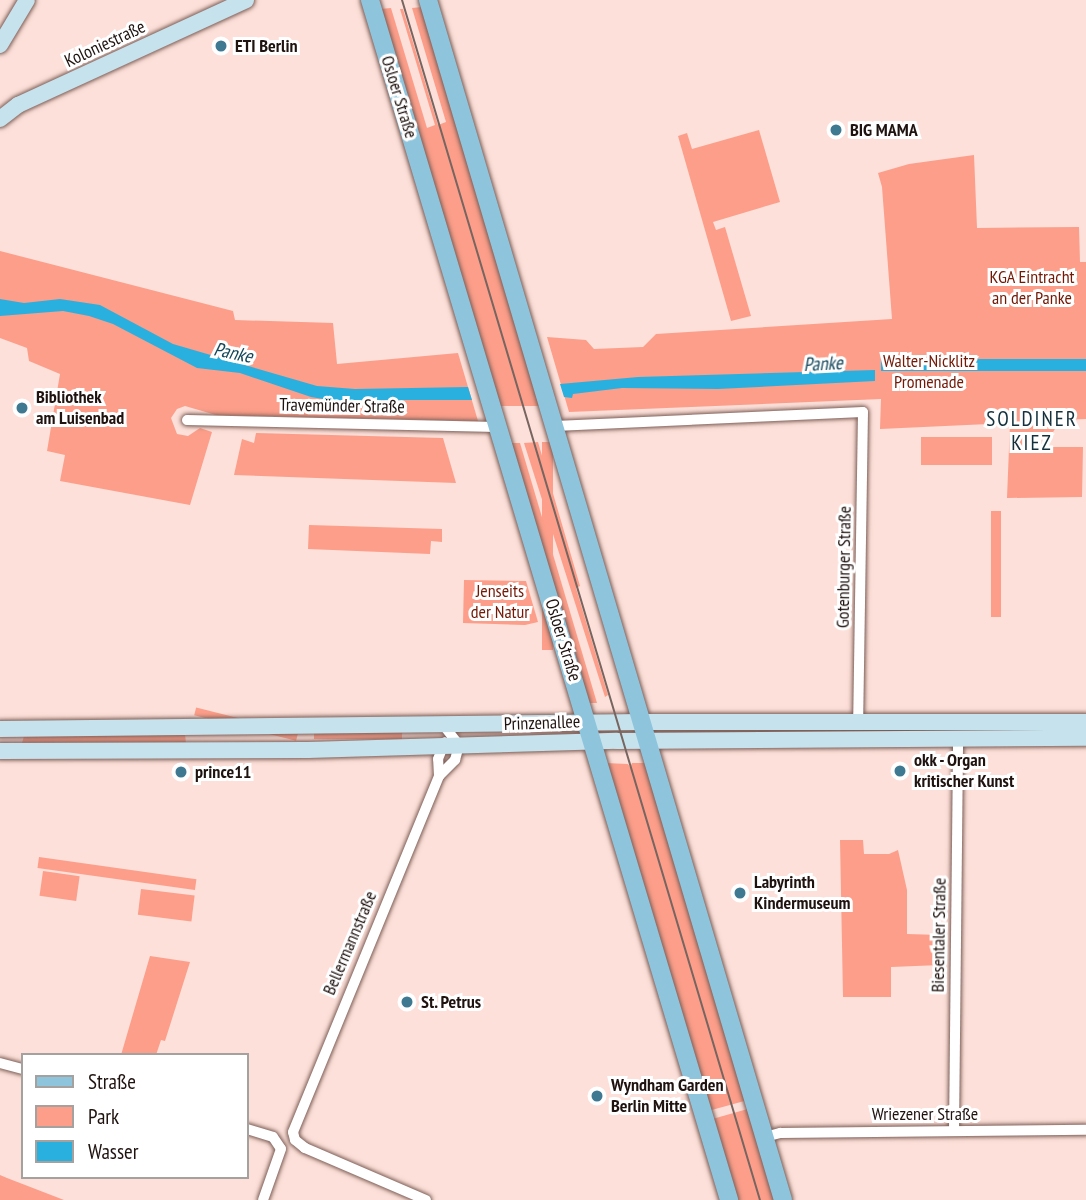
<!DOCTYPE html>
<meta charset="utf-8">
<style>
body{margin:0}
#map{position:relative;width:1086px;height:1200px;overflow:hidden;background:#fde0d9;font-family:"PT Sans Narrow",sans-serif}
div>[style]{position:absolute}
.green>*{inset:0;background:#fc9e89;transform-origin:0 0}
.water>*{inset:0;background:#2ab0df;transform-origin:0 0}
.roads{filter:drop-shadow(0 0 2px #7c5d56) drop-shadow(0 0 2px #7c5d56)}
.street>*{height:10px;margin:-5px;padding:0 5px;transform-origin:5px;border-radius:5px;background:#fff}
.secondary>*{height:16px;margin:-8px;padding:0 8px;transform-origin:8px;border-radius:8px;background:#c6e2ed}
.primary>*{height:18px;margin:-9px;padding:0 9px;transform-origin:9px;border-radius:9px;background:#8ec5dc}
.tram>*{height:2px;margin:-1px;padding:0 1px;transform-origin:1px;border-radius:1px;background:#776560}
.dots>*{width:19px;height:19px;translate:-50% -50%;box-sizing:border-box;border:4px solid #fff;border-radius:50%}
span{translate:-50% -50%;white-space:nowrap;text-align:center;line-height:1.15;-webkit-text-stroke:6px #fff;paint-order:stroke}
.street-label{font-size:18px;color:#1f1310}
.poi-label{font-size:18px;color:#1f1310;font-weight:700}
.left{translate:0 -50%;text-align:left}
.park-label{font-size:18px;color:#721906}
.water-label{font-size:19px;color:#12465a;font-style:italic}
.quarter-label{font-size:21px;color:#14303c;letter-spacing:2px}
.legend{position:absolute;left:21px;top:1053px;width:228px;height:126px;box-sizing:border-box;background:#fff;border:2px solid #a5a19f;margin:0;padding:9px 12px;list-style:none;font-size:21px;color:#1f1310}
.legend li{display:flex;align-items:center;gap:14px;height:35px}
.legend b{width:35px;border:2px solid #a5a19f}
</style>
<div id="map">
<div class="green">
<i style="clip-path:polygon(422px 7px,542px 406px,498px 406px,380px 9px,391px 8px,427px 128px,435px 125px,400px 9px,403px 9px,438px 125px,446px 122px,412px 8px)"></i>
<i style="clip-path:polygon(759px 130px,780px 202px,713px 222px,716px 230px,725px 227px,751px 316px,731px 321px,678px 136px,687px 133px,692px 149px)"></i>
<i style="clip-path:polygon(974px 155px,977px 228px,1079px 227px,1080px 262px,1086px 262px,1086px 419px,1060px 420px,1052px 434px,1040px 438px,1042px 447px,1083px 447px,1082px 497px,1007px 498px,1010px 423px,880px 429px,881px 399px,569px 412px,547px 337px,586px 340px,594px 349px,643px 347px,656px 334px,892px 319px,882px 187px,878px 173px,909px 164px)"></i>
<i style="clip-path:polygon(0 251px,233px 311px,235px 320px,333px 323px,337px 364px,458px 353px,478px 421px,216px 415px,185px 406px,177px 409px,171px 418px,177px 434px,188px 436px,200px 428px,212px 432px,190px 505px,60px 481px,65px 455px,47px 451px,60px 374px,29px 361px,27px 348px,0 338px)"></i>
<i style="clip-path:polygon(256px 433px,443px 438px,456px 483px,234px 475px,242px 439px,254px 443px)"></i>
<i style="left:921px;top:437px;width:71px;height:28px"></i>
<i style="clip-path:polygon(538px 442px,580px 586px,576px 588px,608px 695px,605px 697px,524px 443px)"></i>
<i style="left:542px;top:442px;width:11px;height:208px"></i>
<i style="clip-path:polygon(509px 443px,520px 443px,597px 703px,588px 703px)"></i>
<i style="left:991px;top:511px;width:10px;height:106px"></i>
<i style="clip-path:polygon(309px 525px,442px 529px,442px 542px,431px 541px,430px 554px,308px 549px)"></i>
<i style="clip-path:polygon(464px 580px,526px 581px,538px 622px,525px 625px,463px 623px)"></i>
<i style="left:402px;top:731px;width:8px;height:88px;rotate:90deg"></i>
<i style="left:298px;top:733px;width:8px;height:105px;rotate:104deg"></i>
<i style="clip-path:polygon(185px 734px,186px 743px,22px 743px,24px 736px)"></i>
<i style="clip-path:polygon(605px 763px,628px 764px,630px 767px,632px 763px,647px 763px,748px 1100px,708px 1111px)"></i>
<i style="clip-path:polygon(840px 840px,863px 840px,864px 854px,889px 854px,898px 850px,907px 890px,907px 934px,940px 935px,940px 965px,891px 967px,891px 997px,843px 997px)"></i>
<i style="left:39px;top:857px;width:159px;height:11px;rotate:8deg"></i>
<i style="left:43px;top:871px;width:37px;height:25px;rotate:8deg"></i>
<i style="left:141px;top:889px;width:54px;height:26px;rotate:7deg"></i>
<i style="clip-path:polygon(150px 956px,190px 962px,165px 1041px,161px 1040px,156px 1055px,121px 1055px)"></i>
<i style="left:751px;top:1108px;width:96px;height:41px;rotate:74deg"></i>
<i style="clip-path:polygon(0 1175px,7px 1178px,64px 1200px,0 1200px)"></i>
</div>
<div class="water">
<i style="clip-path:polygon(0 299px,24px 303px,60px 299px,100px 305px,173px 344px,317px 386px,355px 389px,468px 387px,472px 400px,329px 400px,311px 397px,240px 373px,197px 368px,113px 324px,89px 316px,63px 311px,0 316px)"></i>
<i style="left:1086px;top:359px;width:12px;height:205px;rotate:90deg"></i>
<i style="clip-path:polygon(875px 370px,875px 381px,718px 389px,622px 388px,573px 394px,572px 398px,564px 397px,560px 384px,638px 377px)"></i>
</div>
<div class="roads">
<div class="street">
<i style="left:187px;top:420px;width:310px;rotate:1.3deg"></i>
<i style="left:555px;top:426px;width:308px;rotate:-2.6deg"></i>
<i style="left:863px;top:412px;width:311px;rotate:90.9deg"></i>
<i style="left:439px;top:776px;width:17px;rotate:-93deg"></i>
<i style="left:438px;top:759px;width:18px;rotate:-68deg"></i>
<i style="left:0;top:1063px;width:24px;rotate:15deg"></i>
<i style="left:247px;top:1129px;width:27px;rotate:17deg"></i>
<i style="left:273px;top:1137px;width:14px;rotate:56deg"></i>
<i style="left:281px;top:1149px;width:54px;rotate:109.4deg"></i>
<i style="left:954px;top:1131px;width:391px;rotate:-89.4deg"></i>
<i style="left:765px;top:1137px;width:16px;rotate:-15deg"></i>
<i style="left:780px;top:1133px;width:306px;rotate:-0.6deg"></i>
<i style="left:426px;top:1200px;width:132px;rotate:-156.7deg"></i>
<i style="left:305px;top:1148px;width:13px;rotate:-141deg"></i>
<i style="left:295px;top:1140px;width:8px;rotate:-104deg"></i>
<i style="left:293px;top:1132px;width:385px;rotate:-67.7deg"></i>
<i style="left:439px;top:776px;width:23px;rotate:-45deg"></i>
<i style="left:455px;top:760px;width:16px;rotate:-75deg"></i>
<i style="left:459px;top:745px;width:24px;rotate:-128deg"></i>
</div>
<div class="secondary">
<i style="left:0;top:45px;width:52px;rotate:-59deg"></i>
<i style="left:0;top:119px;width:23px;rotate:-38deg"></i>
<i style="left:18px;top:105px;width:251px;rotate:-24.7deg"></i>
<i style="left:0;top:729px;width:644px;rotate:-0.62deg"></i>
<i style="left:644px;top:722px;width:442px"></i>
<i style="left:0;top:751px;width:308px;rotate:-0.2deg"></i>
<i style="left:308px;top:750px;width:309px;rotate:-1.7deg"></i>
<i style="left:617px;top:741px;width:469px;rotate:-0.4deg"></i>
</div>
<div class="primary">
<i style="left:370px;top:0;width:1253px;rotate:73.34deg"></i>
<i style="left:428px;top:0;width:1251px;rotate:73.52deg"></i>
</div>
</div>
<div class="tram">
<i style="left:402px;top:0;width:1252px;rotate:73.39deg"></i>
</div>
<div class="dots">
<i style="left:221px;top:46px;background:#3e7891"></i>
<i style="left:836px;top:130px;background:#3e7891"></i>
<i style="left:22px;top:408px;background:#3e7891"></i>
<i style="left:900px;top:771px;background:#3e7891"></i>
<i style="left:181px;top:772px;background:#3e7891"></i>
<i style="left:740px;top:893px;background:#3e7891"></i>
<i style="left:407px;top:1002px;background:#3e7891"></i>
<i style="left:597px;top:1096px;background:#3e7891"></i>
</div>
<div class="street-label">
<span style="left:105px;top:44px;rotate:-25deg">Koloniestraße</span>
<span style="left:399px;top:97px;rotate:73deg">Osloer Straße</span>
<span style="left:342px;top:406px;rotate:1deg">Travemünder Straße</span>
<span style="left:844px;top:567px;rotate:-89deg">Gotenburger Straße</span>
<span style="left:563px;top:640px;rotate:73deg">Osloer Straße</span>
<span style="left:542px;top:723px;rotate:-2deg">Prinzenallee</span>
<span style="left:939px;top:935px;rotate:-89deg">Biesentaler Straße</span>
<span style="left:350px;top:943px;rotate:-67deg">Bellermannstraße</span>
<span style="left:925px;top:1114px">Wriezener Straße</span>
</div>
<div class="poi-label">
<span class="left" style="left:235px;top:46px">ETI Berlin</span>
<span class="left" style="left:850px;top:130px">BIG MAMA</span>
<span class="left" style="left:36px;top:408px">Bibliothek<br>am Luisenbad</span>
<span class="left" style="left:914px;top:771px">okk - Organ<br>kritischer Kunst</span>
<span class="left" style="left:195px;top:772px">prince11</span>
<span class="left" style="left:754px;top:893px">Labyrinth<br>Kindermuseum</span>
<span class="left" style="left:421px;top:1002px">St. Petrus</span>
<span class="left" style="left:611px;top:1096px">Wyndham Garden<br>Berlin Mitte</span>
</div>
<div class="park-label">
<span style="left:1032px;top:288px">KGA Eintracht<br>an der Panke</span>
<span style="left:929px;top:372px">Walter-Nicklitz<br>Promenade</span>
<span style="left:500px;top:602px">Jenseits<br>der Natur</span>
</div>
<div class="water-label">
<span style="left:233px;top:353px;rotate:12deg">Panke</span>
<span style="left:823px;top:364px;rotate:-3deg">Panke</span>
</div>
<div class="quarter-label">
<span style="left:1032px;top:431px">SOLDINER<br>KIEZ</span>
</div>
<ul class="legend">
<li><b style="height:9px;background:#8ec5dc"></b>Straße</li>
<li><b style="height:19px;background:#fc9e89"></b>Park</li>
<li><b style="height:19px;background:#2ab0df"></b>Wasser</li>
</ul>
</div>
